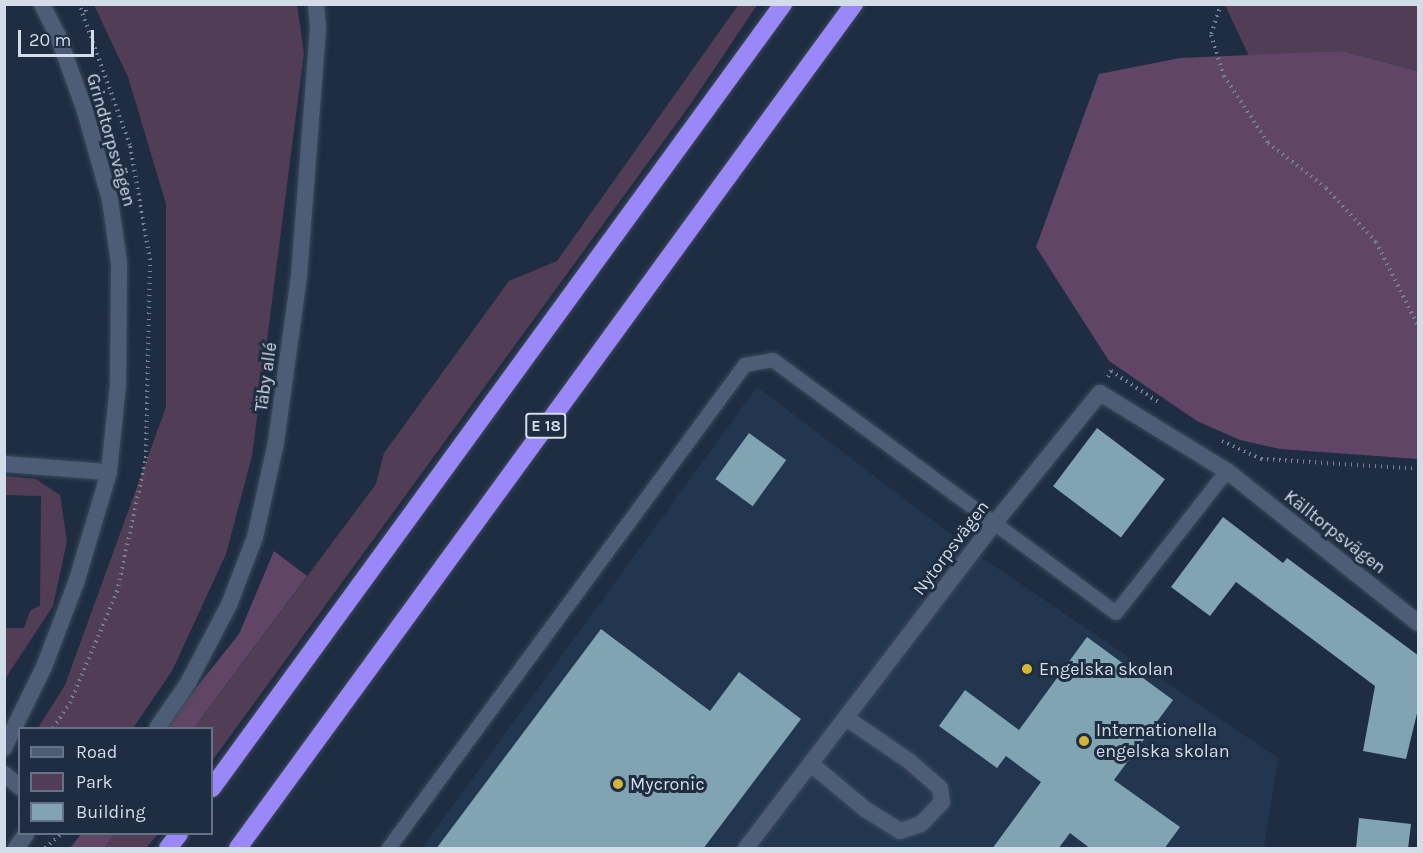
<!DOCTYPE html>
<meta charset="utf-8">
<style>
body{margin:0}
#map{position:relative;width:1423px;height:853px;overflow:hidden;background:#1e2d41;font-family:Karla,sans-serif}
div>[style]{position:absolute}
.built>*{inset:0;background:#233650}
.green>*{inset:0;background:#523d56}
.forest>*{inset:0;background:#614566}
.building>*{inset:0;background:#81a4b2;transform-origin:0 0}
.path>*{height:4px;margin-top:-2px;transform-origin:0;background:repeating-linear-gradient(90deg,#768394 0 1.5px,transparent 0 6px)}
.roads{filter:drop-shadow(0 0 2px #3c495a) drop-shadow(0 0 2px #3c495a)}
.service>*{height:14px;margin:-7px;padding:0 7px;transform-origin:7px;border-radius:7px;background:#4c5d75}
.minor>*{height:16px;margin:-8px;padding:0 8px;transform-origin:8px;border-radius:8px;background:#4c5d75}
.tertiary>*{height:16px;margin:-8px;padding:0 8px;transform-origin:8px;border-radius:8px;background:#4c5d75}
.motorway>*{height:18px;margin:-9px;padding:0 9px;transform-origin:9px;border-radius:9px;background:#9a88f8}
.dots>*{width:16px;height:16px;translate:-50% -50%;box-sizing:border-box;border:3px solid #1e2d41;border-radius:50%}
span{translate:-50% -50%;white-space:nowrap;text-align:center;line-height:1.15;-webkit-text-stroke:6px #1e2d41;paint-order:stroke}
.shield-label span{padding:2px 4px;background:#1e2d41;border:2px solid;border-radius:4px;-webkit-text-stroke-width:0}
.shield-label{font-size:16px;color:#d3ddea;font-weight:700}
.street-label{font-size:18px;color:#d3ddea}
.poi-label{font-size:18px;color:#d3ddea}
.left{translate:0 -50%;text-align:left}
.frame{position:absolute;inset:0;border:6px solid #d3ddea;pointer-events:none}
.legend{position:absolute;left:18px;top:727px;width:195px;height:108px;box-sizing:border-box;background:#1e2d41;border:2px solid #667385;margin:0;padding:8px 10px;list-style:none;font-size:18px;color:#d3ddea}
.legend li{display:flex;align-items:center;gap:12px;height:30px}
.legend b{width:30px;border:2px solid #667385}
.scale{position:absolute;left:18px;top:30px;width:76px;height:27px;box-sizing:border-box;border:3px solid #d3ddea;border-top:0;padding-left:8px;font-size:18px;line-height:21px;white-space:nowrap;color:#d3ddea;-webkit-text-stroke:4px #1e2d41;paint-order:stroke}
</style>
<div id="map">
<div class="built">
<i style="clip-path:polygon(757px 387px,984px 559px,1278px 758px,1264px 848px,422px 848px)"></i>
</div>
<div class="green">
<i style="clip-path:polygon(739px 4px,757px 5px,690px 105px,212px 761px,212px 728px,194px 728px,376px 484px,384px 453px,509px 281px,557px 261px)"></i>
<i style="clip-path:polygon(94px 5px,297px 5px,304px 53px,252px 456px,226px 554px,172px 671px,133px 728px,38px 728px,65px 685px,166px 407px,166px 204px,128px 77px)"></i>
<i style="clip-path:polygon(1225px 5px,1418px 5px,1418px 71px,1342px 51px,1249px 56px)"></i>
<i style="clip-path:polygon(5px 476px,36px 479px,60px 495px,67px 541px,53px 606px,5px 679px,5px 628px,24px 628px,30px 611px,40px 605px,41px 496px,5px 495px)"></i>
<i style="clip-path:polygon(115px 834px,158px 834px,146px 848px,104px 848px)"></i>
</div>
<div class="forest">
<i style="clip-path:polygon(1342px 51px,1418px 71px,1418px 459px,1280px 449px,1240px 440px,1197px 421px,1109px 361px,1036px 247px,1099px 74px,1180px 58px)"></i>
<i style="clip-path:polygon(274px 551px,307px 576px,194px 728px,164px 728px,239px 634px)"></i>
<i style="clip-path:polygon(81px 834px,115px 834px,104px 848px,70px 848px)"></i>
</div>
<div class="building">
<i style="left:1097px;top:428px;width:85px;height:73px;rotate:37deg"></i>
<i style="left:749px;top:433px;width:46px;height:57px;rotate:36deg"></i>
<i style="clip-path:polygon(1223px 517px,1283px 563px,1287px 558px,1419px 656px,1419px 705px,1406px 759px,1363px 751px,1375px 686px,1236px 582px,1210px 616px,1171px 587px)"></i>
<i style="clip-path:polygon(601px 629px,710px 711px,739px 672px,801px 719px,703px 849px,436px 849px)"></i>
<i style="clip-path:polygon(1087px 637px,1173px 700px,1114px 780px,1180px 827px,1164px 849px,1091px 849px,1070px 833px,1058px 849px,992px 849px,1041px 782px,1006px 756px,997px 768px,939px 726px,965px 690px,1019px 730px)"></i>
<i style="clip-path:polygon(1359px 818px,1411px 824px,1408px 849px,1356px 849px)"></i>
</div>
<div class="path">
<i style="left:85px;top:4px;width:12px;rotate:81deg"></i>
<i style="left:1221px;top:4px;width:33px;rotate:108deg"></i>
<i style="left:1211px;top:35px;width:43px;rotate:72.4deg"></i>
<i style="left:1224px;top:76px;width:80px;rotate:56.7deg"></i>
<i style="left:1268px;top:143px;width:73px;rotate:37.8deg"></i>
<i style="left:1326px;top:188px;width:74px;rotate:47.2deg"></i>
<i style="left:1376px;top:242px;width:94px;rotate:63.4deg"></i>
<i style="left:1108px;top:377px;width:7px;rotate:-63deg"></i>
<i style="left:1111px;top:371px;width:59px;rotate:33.1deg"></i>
<i style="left:1222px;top:441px;width:43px;rotate:24.8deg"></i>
<i style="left:1261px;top:459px;width:157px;rotate:3.6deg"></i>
<i style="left:53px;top:728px;width:30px;rotate:-56deg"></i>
<i style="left:70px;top:703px;width:121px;rotate:-67.1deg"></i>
<i style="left:117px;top:592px;width:137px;rotate:-77.8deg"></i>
<i style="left:146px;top:458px;width:198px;rotate:-88.8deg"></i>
<i style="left:150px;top:260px;width:117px;rotate:-99.9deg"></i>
<i style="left:130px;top:145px;width:150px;rotate:-109.9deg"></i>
<i style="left:45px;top:848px;width:21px;rotate:-41deg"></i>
</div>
<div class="roads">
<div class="service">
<i style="left:389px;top:848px;width:600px;rotate:-53.61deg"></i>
<i style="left:745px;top:365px;width:28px;rotate:-10deg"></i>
<i style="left:773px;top:360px;width:426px;rotate:36.4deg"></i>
<i style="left:1116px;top:613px;width:180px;rotate:-52deg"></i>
</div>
<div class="minor">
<i style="left:4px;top:464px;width:105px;rotate:4.4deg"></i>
<i style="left:811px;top:764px;width:70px;rotate:39.8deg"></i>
<i style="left:865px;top:809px;width:41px;rotate:32.2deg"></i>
<i style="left:900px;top:831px;width:22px;rotate:-18deg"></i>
<i style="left:921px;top:824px;width:30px;rotate:-46deg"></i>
<i style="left:942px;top:802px;width:14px;rotate:-98deg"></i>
<i style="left:940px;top:788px;width:41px;rotate:-138.9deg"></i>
<i style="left:909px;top:761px;width:76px;rotate:-145.7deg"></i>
<i style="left:746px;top:848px;width:407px;rotate:-52.6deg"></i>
<i style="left:993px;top:525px;width:170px;rotate:-51deg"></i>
<i style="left:1100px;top:393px;width:149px;rotate:31.6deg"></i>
<i style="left:1227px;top:471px;width:244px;rotate:38.5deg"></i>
</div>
<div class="tertiary">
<i style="left:157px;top:728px;width:55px;rotate:-55.4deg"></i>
<i style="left:188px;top:683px;width:88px;rotate:-62.3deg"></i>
<i style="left:229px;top:605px;width:73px;rotate:-69.1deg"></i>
<i style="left:255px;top:537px;width:97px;rotate:-77.5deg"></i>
<i style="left:276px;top:442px;width:168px;rotate:-82.1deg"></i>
<i style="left:299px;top:276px;width:250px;rotate:-85.6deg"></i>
<i style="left:318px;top:27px;width:23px;rotate:-95deg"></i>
<i style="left:4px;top:748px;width:90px;rotate:-63.7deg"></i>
<i style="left:44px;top:667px;width:93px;rotate:-69.2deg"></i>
<i style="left:77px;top:580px;width:113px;rotate:-73.5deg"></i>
<i style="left:109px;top:472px;width:87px;rotate:-84.1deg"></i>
<i style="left:118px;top:385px;width:122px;rotate:-89.5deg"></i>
<i style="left:119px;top:263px;width:64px;rotate:-98.1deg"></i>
<i style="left:110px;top:200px;width:92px;rotate:-105.7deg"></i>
<i style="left:85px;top:111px;width:80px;rotate:-109.8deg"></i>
<i style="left:58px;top:36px;width:36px;rotate:-117deg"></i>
<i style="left:4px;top:774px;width:21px;rotate:39deg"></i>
<i style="left:16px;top:848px;width:17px;rotate:-54deg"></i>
</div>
<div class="motorway">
<i style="left:212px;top:788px;width:970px;rotate:-53.93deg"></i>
<i style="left:168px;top:848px;width:18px;rotate:-52deg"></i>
<i style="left:238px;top:848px;width:1045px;rotate:-53.88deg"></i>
</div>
</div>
<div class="dots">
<i style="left:1027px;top:669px;background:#d4b635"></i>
<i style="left:1084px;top:741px;background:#d4b635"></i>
<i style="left:618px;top:784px;background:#d4b635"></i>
</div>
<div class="shield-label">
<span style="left:546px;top:426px">E 18</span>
</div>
<div class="street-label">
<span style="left:111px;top:140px;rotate:74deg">Grindtorpsvägen</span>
<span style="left:266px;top:377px;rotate:-82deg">Täby allé</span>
<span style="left:1335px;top:532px;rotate:38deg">Källtorpsvägen</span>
<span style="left:951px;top:548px;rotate:-53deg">Nytorpsvägen</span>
</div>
<div class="poi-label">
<span class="left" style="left:1039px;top:669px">Engelska skolan</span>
<span class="left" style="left:1096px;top:741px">Internationella<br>engelska skolan</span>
<span class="left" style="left:630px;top:784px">Mycronic</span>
</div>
<div class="frame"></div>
<ul class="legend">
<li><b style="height:8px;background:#4c5d75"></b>Road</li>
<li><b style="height:16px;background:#523d56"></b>Park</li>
<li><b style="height:16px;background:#81a4b2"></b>Building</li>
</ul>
<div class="scale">20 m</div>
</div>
